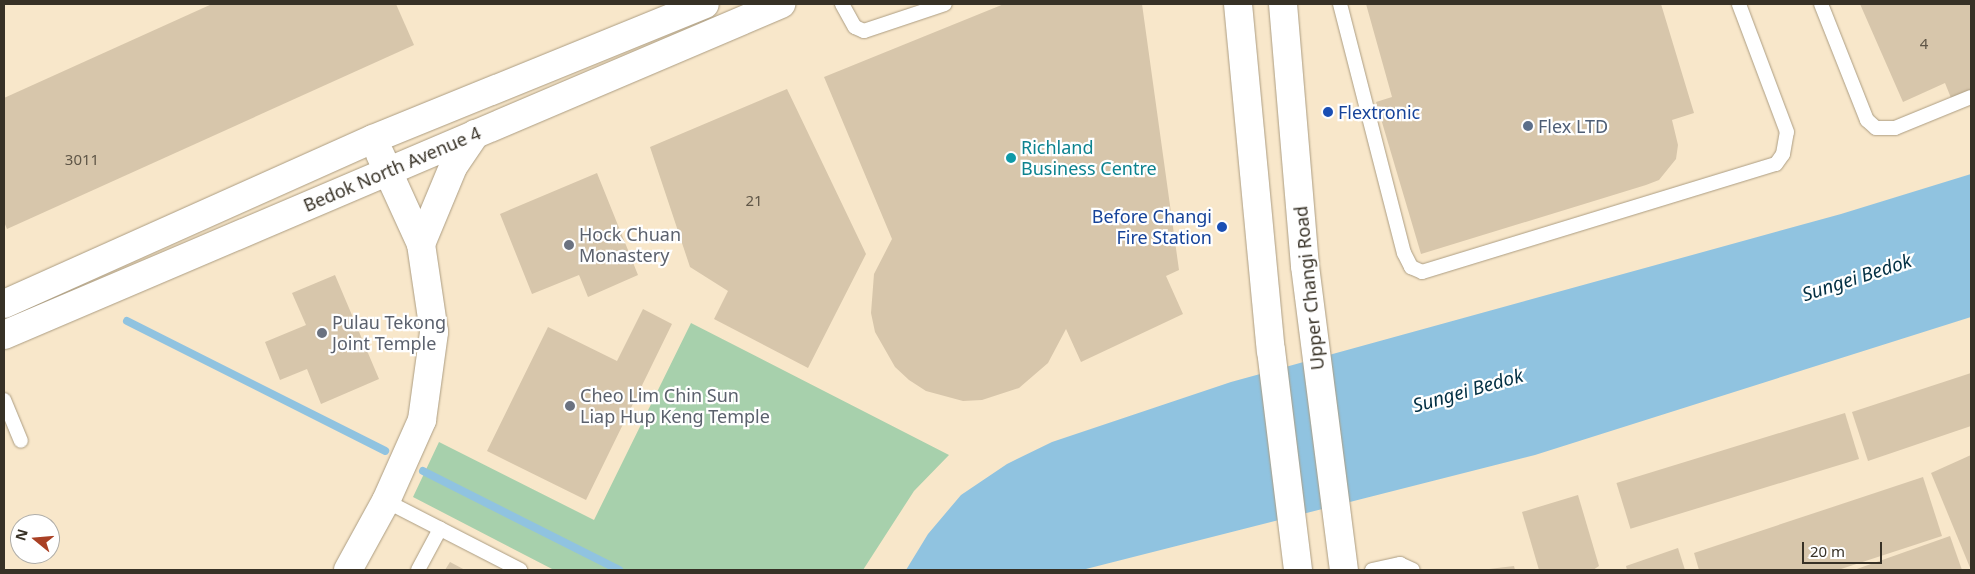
<!DOCTYPE html>
<style>
body{margin:0}
#map{position:relative;width:1975px;height:574px;overflow:hidden;background:#f8e7ca;font-family:"Noto Sans",sans-serif}
div>[style]{position:absolute}
.green>*{inset:0;background:#a7d0ac}
.water>*{inset:0;background:#90c3e0}
.stream>*{height:8px;margin:-4px;padding:0 4px;transform-origin:4px;border-radius:4px;background:#90c3e0}
.building>*{inset:0;background:#d7c6ab;transform-origin:0 0}
.roads{filter:drop-shadow(0 0 1px #ac9d82) drop-shadow(0 0 1px #ac9d82)}
.service>*{height:14px;margin:-7px;padding:0 7px;transform-origin:7px;border-radius:7px;background:#fff}
.minor>*{height:28px;margin:-14px;padding:0 14px;transform-origin:14px;border-radius:14px;background:#fff}
.tertiary>*{height:28px;margin:-14px;padding:0 14px;transform-origin:14px;border-radius:14px;background:#fff}
.dots>*{width:14px;height:14px;translate:-50% -50%;box-sizing:border-box;border:2px solid #fff;border-radius:50%}
span{translate:-50% -50%;white-space:nowrap;text-align:center;line-height:1.15;-webkit-text-stroke:4.5px #fff;paint-order:stroke}
.number-label{font-size:15px;color:#5f5647}
.number-label span{-webkit-text-stroke-width:0}
.transit-label{font-size:18px;color:#164399}
.left{translate:0 -50%;text-align:left}
.right{translate:-100% -50%;text-align:right}
.service-label{font-size:18px;color:#4e5e75}
.culture-label{font-size:18px;color:#0d838f}
.street-label{font-size:18px;color:#373126}
.worship-label{font-size:18px;color:#5b616d}
.water-label{font-size:19px;color:#033044;font-style:italic}
.frame{position:absolute;inset:0;border:5px solid #373126;pointer-events:none}
.north{position:absolute;left:10px;top:514px;width:50px;height:50px;box-sizing:border-box;background:#fff;border:1px solid #afada8;border-radius:50%;rotate:287deg;font-size:14px;font-weight:700;line-height:20px;text-align:center;color:#373126}
.north::after{content:'';display:block;margin:auto;width:18px;height:22px;background:#a94024;clip-path:polygon(50% 0,100% 100%,50% 72%,0 100%)}
.scale{position:absolute;left:1802px;top:542px;width:80px;height:22px;box-sizing:border-box;border:2px solid #373126;border-top:0;padding-left:6px;font-size:15px;line-height:18px;white-space:nowrap;color:#373126;-webkit-text-stroke:4px #fff;paint-order:stroke}
</style>
<div id="map">
<div class="green">
<i style="clip-path:polygon(691px 323px,949px 455px,914px 491px,863px 570px,554px 570px,413px 497px,439px 442px,594px 520px)"></i>
</div>
<div class="water">
<i style="clip-path:polygon(1971px 174px,1971px 317px,1535px 455px,1082px 570px,906px 570px,928px 534px,961px 495px,1007px 464px,1052px 442px,1231px 382px,1841px 214px)"></i>
</div>
<div class="stream">
<i style="left:127px;top:321px;width:289px;rotate:26.7deg"></i>
<i style="left:423px;top:471px;width:220px;rotate:26.8deg"></i>
</div>
<div class="building">
<i style="clip-path:polygon(212px 4px,396px 4px,414px 45px,7px 229px,4px 222px,4px 98px)"></i>
<i style="clip-path:polygon(1004px 4px,1142px 4px,1179px 270px,1166px 276px,1183px 314px,1081px 362px,1066px 329px,1048px 363px,1019px 388px,982px 400px,963px 401px,926px 391px,909px 380px,895px 367px,875px 332px,871px 313px,874px 274px,892px 239px,824px 77px)"></i>
<i style="clip-path:polygon(1366px 4px,1661px 4px,1694px 113px,1672px 120px,1678px 145px,1676px 159px,1659px 180px,1646px 185px,1421px 254px,1376px 102px,1392px 97px)"></i>
<i style="clip-path:polygon(1860px 4px,1971px 4px,1971px 94px,1953px 103px,1945px 83px,1903px 102px)"></i>
<i style="clip-path:polygon(787px 89px,866px 254px,808px 368px,714px 319px,728px 291px,690px 267px,650px 147px)"></i>
<i style="clip-path:polygon(597px 173px,638px 275px,588px 297px,579px 275px,532px 294px,500px 214px)"></i>
<i style="clip-path:polygon(335px 275px,379px 379px,321px 404px,307px 369px,280px 380px,265px 342px,306px 325px,292px 293px)"></i>
<i style="clip-path:polygon(643px 309px,672px 324px,586px 500px,487px 451px,548px 327px,617px 361px)"></i>
<i style="clip-path:polygon(1971px 373px,1971px 426px,1868px 461px,1852px 412px)"></i>
<i style="left:1845px;top:413px;width:48px;height:239px;rotate:73deg"></i>
<i style="clip-path:polygon(1971px 455px,1971px 570px,1931px 473px)"></i>
<i style="clip-path:polygon(1923px 477px,1942px 536px,1838px 570px,1699px 570px,1694px 553px)"></i>
<i style="clip-path:polygon(1578px 495px,1599px 566px,1593px 570px,1539px 570px,1522px 512px)"></i>
<i style="clip-path:polygon(1950px 536px,1962px 570px,1854px 570px)"></i>
<i style="clip-path:polygon(1678px 548px,1685px 570px,1627px 570px,1626px 566px)"></i>
<i style="clip-path:polygon(450px 562px,465px 570px,445px 570px)"></i>
<i style="clip-path:polygon(1514px 566px,1515px 570px,1489px 570px,1489px 569px)"></i>
</div>
<div class="roads">
<div class="service">
<i style="left:842px;top:4px;width:26px;rotate:61deg"></i>
<i style="left:855px;top:27px;width:10px;rotate:24deg"></i>
<i style="left:864px;top:31px;width:85px;rotate:-18.4deg"></i>
<i style="left:1340px;top:4px;width:257px;rotate:75.6deg"></i>
<i style="left:1404px;top:253px;width:16px;rotate:63deg"></i>
<i style="left:1411px;top:267px;width:12px;rotate:24deg"></i>
<i style="left:1422px;top:272px;width:370px;rotate:-17deg"></i>
<i style="left:1776px;top:164px;width:12px;rotate:-55deg"></i>
<i style="left:1783px;top:154px;width:22px;rotate:-80deg"></i>
<i style="left:1787px;top:132px;width:137px;rotate:-110.6deg"></i>
<i style="left:1821px;top:4px;width:125px;rotate:68.4deg"></i>
<i style="left:1867px;top:120px;width:12px;rotate:42deg"></i>
<i style="left:1876px;top:128px;width:19px"></i>
<i style="left:1895px;top:128px;width:82px;rotate:-22.2deg"></i>
<i style="left:4px;top:400px;width:44px;rotate:67.5deg"></i>
<i style="left:386px;top:501px;width:151px;rotate:27.2deg"></i>
<i style="left:418px;top:570px;width:47px;rotate:-61.8deg"></i>
<i style="left:1372px;top:570px;width:29px;rotate:-12deg"></i>
<i style="left:1400px;top:564px;width:14px;rotate:25deg"></i>
</div>
<div class="minor">
<i style="left:421px;top:244px;width:83px;rotate:-67.4deg"></i>
<i style="left:453px;top:167px;width:40px;rotate:-56deg"></i>
<i style="left:4px;top:304px;width:404px;rotate:-24.1deg"></i>
<i style="left:373px;top:139px;width:358px;rotate:-22.1deg"></i>
<i style="left:4px;top:335px;width:845px;rotate:-23.07deg"></i>
<i style="left:348px;top:570px;width:79px;rotate:-61.2deg"></i>
<i style="left:386px;top:501px;width:89px;rotate:-66deg"></i>
<i style="left:422px;top:420px;width:89px;rotate:-82.2deg"></i>
<i style="left:434px;top:332px;width:89px;rotate:-98.4deg"></i>
<i style="left:421px;top:244px;width:99px;rotate:-114.5deg"></i>
</div>
<div class="tertiary">
<i style="left:1238px;top:4px;width:348px;rotate:84.6deg"></i>
<i style="left:1271px;top:350px;width:222px;rotate:83deg"></i>
<i style="left:1283px;top:4px;width:263px;rotate:85.2deg"></i>
<i style="left:1305px;top:266px;width:306px;rotate:82.7deg"></i>
</div>
</div>
<div class="dots">
<i style="left:1328px;top:112px;background:#1a4fb4"></i>
<i style="left:1528px;top:126px;background:#5c6f8a"></i>
<i style="left:1011px;top:158px;background:#0f9aa8"></i>
<i style="left:1222px;top:227px;background:#1a4fb4"></i>
<i style="left:569px;top:245px;background:#6b7280"></i>
<i style="left:322px;top:333px;background:#6b7280"></i>
<i style="left:570px;top:406px;background:#6b7280"></i>
</div>
<div class="number-label">
<span style="left:1924px;top:44px">4</span>
<span style="left:82px;top:160px">3011</span>
<span style="left:754px;top:201px">21</span>
</div>
<div class="transit-label">
<span class="left" style="left:1338px;top:112px">Flextronic</span>
<span class="right" style="left:1212px;top:227px">Before Changi<br>Fire Station</span>
</div>
<div class="service-label">
<span class="left" style="left:1538px;top:126px">Flex LTD</span>
</div>
<div class="culture-label">
<span class="left" style="left:1021px;top:158px">Richland<br>Business Centre</span>
</div>
<div class="street-label">
<span style="left:392px;top:169px;rotate:-23deg">Bedok North Avenue 4</span>
<span style="left:1309px;top:288px;rotate:-96deg">Upper Changi Road</span>
</div>
<div class="worship-label">
<span class="left" style="left:579px;top:245px">Hock Chuan<br>Monastery</span>
<span class="left" style="left:332px;top:333px">Pulau Tekong<br>Joint Temple</span>
<span class="left" style="left:580px;top:406px">Cheo Lim Chin Sun<br>Liap Hup Keng Temple</span>
</div>
<div class="water-label">
<span style="left:1857px;top:278px;rotate:-18deg">Sungei Bedok</span>
<span style="left:1468px;top:391px;rotate:-16deg">Sungei Bedok</span>
</div>
<div class="frame"></div>
<div class="north">N</div>
<div class="scale">20 m</div>
</div>
